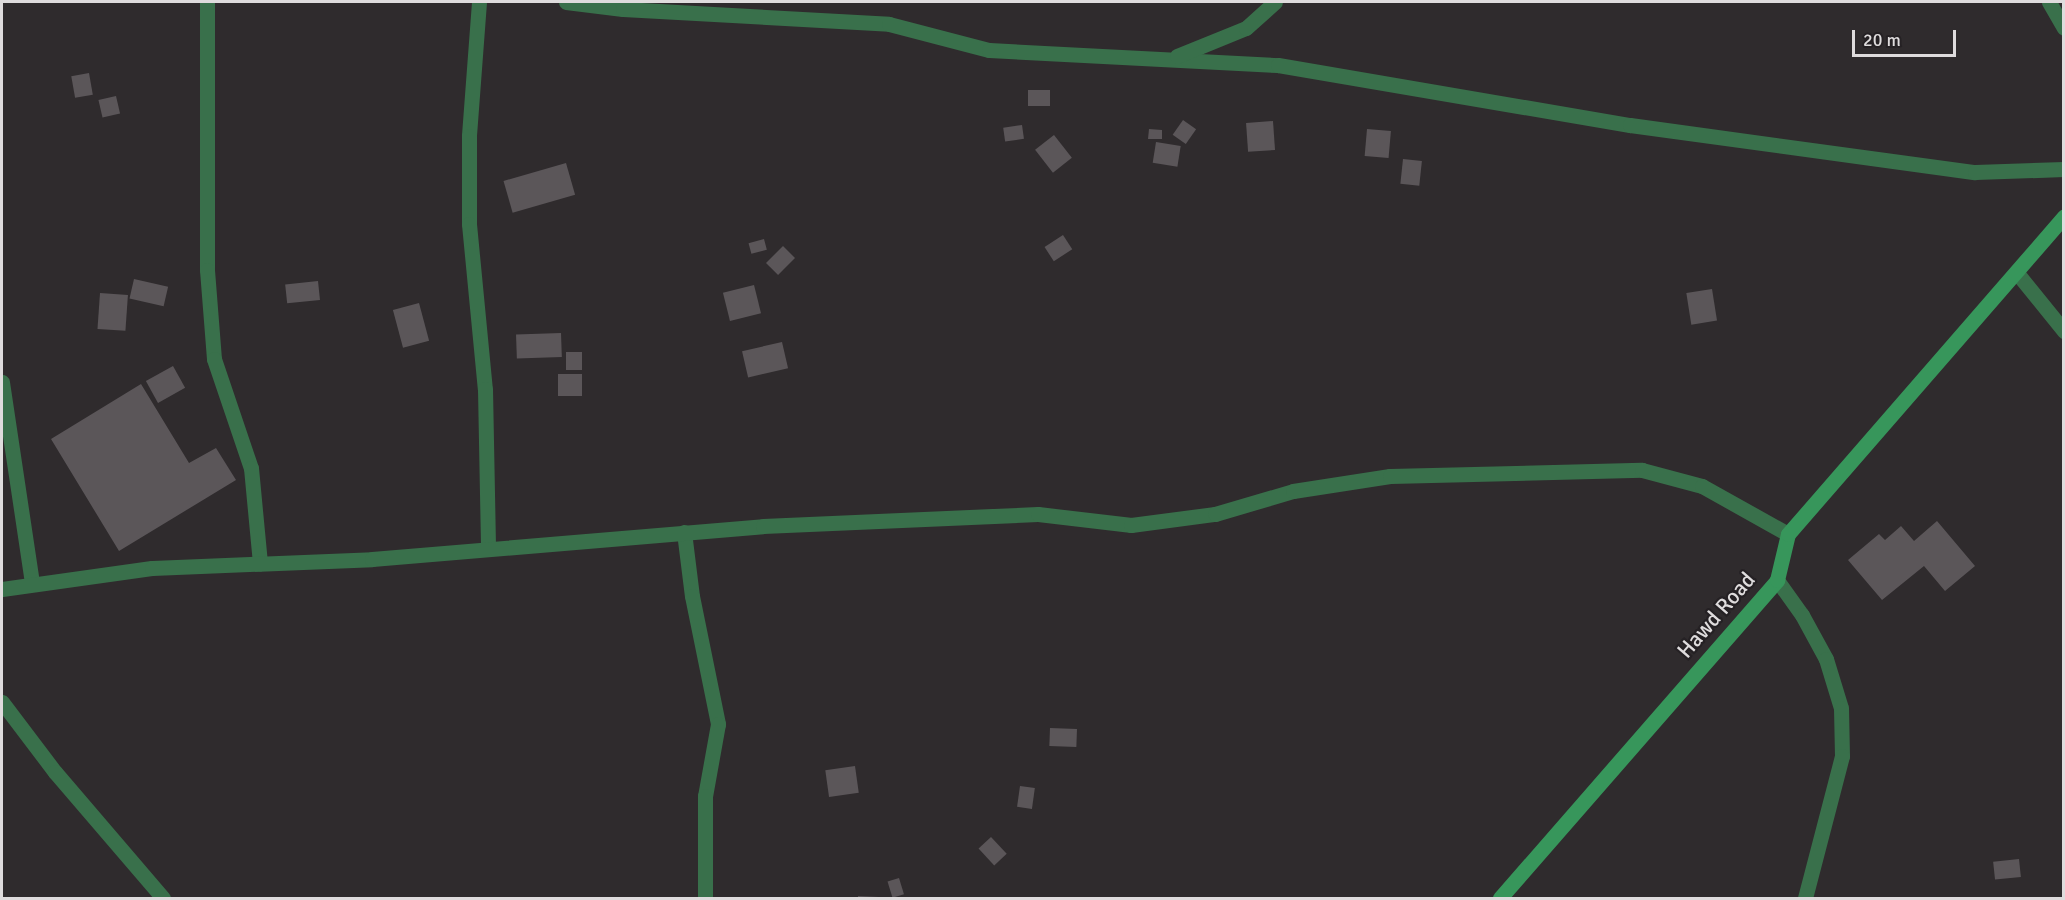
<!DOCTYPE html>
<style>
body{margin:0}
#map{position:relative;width:2065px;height:900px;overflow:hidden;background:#2f2b2d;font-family:Signika,sans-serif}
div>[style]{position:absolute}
.building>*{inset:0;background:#5b5659;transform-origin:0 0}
.street>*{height:15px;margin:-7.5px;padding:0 7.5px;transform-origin:7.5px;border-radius:7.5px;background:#39704b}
.secondary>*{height:15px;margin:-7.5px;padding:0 7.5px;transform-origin:7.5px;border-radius:7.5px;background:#37965b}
span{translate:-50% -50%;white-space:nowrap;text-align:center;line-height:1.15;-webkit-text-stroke:4.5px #252124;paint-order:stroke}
.street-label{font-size:22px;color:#dfdcdd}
.frame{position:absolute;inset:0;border:3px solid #dfdcdd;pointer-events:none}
.scale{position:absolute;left:1852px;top:30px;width:104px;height:27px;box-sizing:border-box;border:3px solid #dfdcdd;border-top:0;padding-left:8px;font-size:18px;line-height:21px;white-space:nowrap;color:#dfdcdd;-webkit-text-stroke:4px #252124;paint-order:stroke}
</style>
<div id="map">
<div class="building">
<i style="left:89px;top:73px;width:22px;height:18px;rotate:80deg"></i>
<i style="left:1028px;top:90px;width:22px;height:16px"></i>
<i style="left:116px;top:96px;width:18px;height:18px;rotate:77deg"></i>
<i style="left:1183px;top:120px;width:16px;height:18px;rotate:35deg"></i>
<i style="left:1273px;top:121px;width:29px;height:27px;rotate:86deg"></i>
<i style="left:1022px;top:125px;width:14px;height:19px;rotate:82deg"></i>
<i style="clip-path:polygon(1149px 129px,1162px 130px,1162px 139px,1148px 139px)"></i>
<i style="left:1367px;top:129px;width:24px;height:27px;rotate:5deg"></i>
<i style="left:1054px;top:135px;width:29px;height:24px;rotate:52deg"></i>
<i style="left:1156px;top:142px;width:25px;height:21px;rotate:9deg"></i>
<i style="left:1403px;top:159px;width:19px;height:25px;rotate:6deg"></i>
<i style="left:566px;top:163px;width:33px;height:65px;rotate:74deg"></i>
<i style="left:1063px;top:235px;width:17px;height:22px;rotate:57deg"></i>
<i style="left:764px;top:239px;width:11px;height:16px;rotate:75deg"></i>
<i style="left:783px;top:246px;width:17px;height:24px;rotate:45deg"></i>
<i style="left:134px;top:279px;width:35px;height:20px;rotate:13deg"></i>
<i style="left:318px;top:281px;width:19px;height:33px;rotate:84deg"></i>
<i style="left:754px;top:285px;width:29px;height:32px;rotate:76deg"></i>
<i style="left:1712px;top:289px;width:32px;height:26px;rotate:81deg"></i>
<i style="left:100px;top:293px;width:28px;height:36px;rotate:4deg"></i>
<i style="left:419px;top:303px;width:39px;height:27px;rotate:75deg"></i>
<i style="left:561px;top:333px;width:24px;height:45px;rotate:88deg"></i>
<i style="left:782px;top:342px;width:27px;height:41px;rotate:77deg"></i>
<i style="left:566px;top:352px;width:16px;height:18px"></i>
<i style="left:173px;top:366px;width:25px;height:31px;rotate:61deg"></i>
<i style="left:558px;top:374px;width:24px;height:22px"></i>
<i style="clip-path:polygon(141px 384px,189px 463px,216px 448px,236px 480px,119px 551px,51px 439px)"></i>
<i style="clip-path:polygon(1937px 521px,1975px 566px,1945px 591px,1924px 566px,1882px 600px,1848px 560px,1879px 534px,1885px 540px,1901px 526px,1914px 541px)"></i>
<i style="left:1050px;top:728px;width:27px;height:18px;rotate:2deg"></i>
<i style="left:855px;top:766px;width:27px;height:30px;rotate:82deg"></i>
<i style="left:1020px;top:786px;width:15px;height:21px;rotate:8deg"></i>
<i style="left:991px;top:837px;width:23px;height:17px;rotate:47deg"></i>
<i style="left:2019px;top:859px;width:18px;height:26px;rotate:84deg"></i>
<i style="left:899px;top:878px;width:17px;height:12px;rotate:73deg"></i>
<i style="clip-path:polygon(858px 896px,879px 897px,879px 898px,858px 898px)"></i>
</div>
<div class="street">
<i style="left:207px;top:2px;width:268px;rotate:90deg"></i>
<i style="left:207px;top:270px;width:89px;rotate:85.5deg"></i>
<i style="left:214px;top:359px;width:115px;rotate:71.3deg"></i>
<i style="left:251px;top:468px;width:96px;rotate:84.6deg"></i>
<i style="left:479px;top:2px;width:134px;rotate:94.3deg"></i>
<i style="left:469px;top:136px;width:88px;rotate:90deg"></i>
<i style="left:469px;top:224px;width:166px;rotate:84.5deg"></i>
<i style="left:485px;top:389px;width:160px;rotate:88.9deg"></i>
<i style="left:566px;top:2px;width:57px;rotate:7deg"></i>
<i style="left:623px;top:9px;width:266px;rotate:3.2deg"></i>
<i style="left:889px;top:24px;width:103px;rotate:14.6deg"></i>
<i style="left:989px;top:50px;width:289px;rotate:3deg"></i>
<i style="left:1278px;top:65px;width:357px;rotate:9.7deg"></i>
<i style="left:1630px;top:125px;width:348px;rotate:7.8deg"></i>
<i style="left:1975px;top:172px;width:89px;rotate:-1.9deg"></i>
<i style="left:2049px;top:2px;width:30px;rotate:60deg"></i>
<i style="left:1177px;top:56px;width:74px;rotate:-22.1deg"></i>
<i style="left:1246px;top:28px;width:39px;rotate:-42deg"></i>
<i style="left:2017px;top:273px;width:75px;rotate:51deg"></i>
<i style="left:2px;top:382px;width:202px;rotate:81.5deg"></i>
<i style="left:684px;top:532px;width:64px;rotate:82.9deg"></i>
<i style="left:692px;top:596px;width:131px;rotate:78.5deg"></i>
<i style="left:718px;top:724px;width:73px;rotate:100.2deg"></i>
<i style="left:705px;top:796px;width:102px;rotate:90deg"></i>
<i style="left:1777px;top:580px;width:43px;rotate:54.5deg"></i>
<i style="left:1802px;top:615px;width:50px;rotate:61.4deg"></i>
<i style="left:1826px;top:659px;width:51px;rotate:73deg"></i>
<i style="left:1841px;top:708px;width:48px;rotate:88.8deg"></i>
<i style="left:1842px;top:756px;width:147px;rotate:104.6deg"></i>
<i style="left:2px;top:589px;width:151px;rotate:-8deg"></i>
<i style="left:152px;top:568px;width:220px;rotate:-2.3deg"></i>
<i style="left:372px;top:559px;width:392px;rotate:-4.8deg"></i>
<i style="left:763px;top:526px;width:275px;rotate:-2.5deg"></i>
<i style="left:1038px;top:514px;width:94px;rotate:6.7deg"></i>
<i style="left:1131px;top:525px;width:85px;rotate:-7.5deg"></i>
<i style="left:1215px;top:514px;width:81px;rotate:-16.4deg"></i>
<i style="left:1293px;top:491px;width:98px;rotate:-8.8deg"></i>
<i style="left:1390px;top:476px;width:252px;rotate:-1.4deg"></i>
<i style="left:1642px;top:470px;width:62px;rotate:14.9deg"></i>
<i style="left:1702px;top:486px;width:98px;rotate:29.2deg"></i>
<i style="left:2px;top:702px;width:88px;rotate:52.9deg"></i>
<i style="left:55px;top:772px;width:166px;rotate:49.4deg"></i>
</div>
<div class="secondary">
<i style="left:1500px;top:898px;width:422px;rotate:-48.9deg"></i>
<i style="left:1777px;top:580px;width:47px;rotate:-76.6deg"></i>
<i style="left:1788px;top:534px;width:421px;rotate:-49deg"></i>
</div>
<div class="street-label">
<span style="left:1716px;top:615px;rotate:-49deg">Hawd Road</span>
</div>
<div class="frame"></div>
<div class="scale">20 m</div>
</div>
